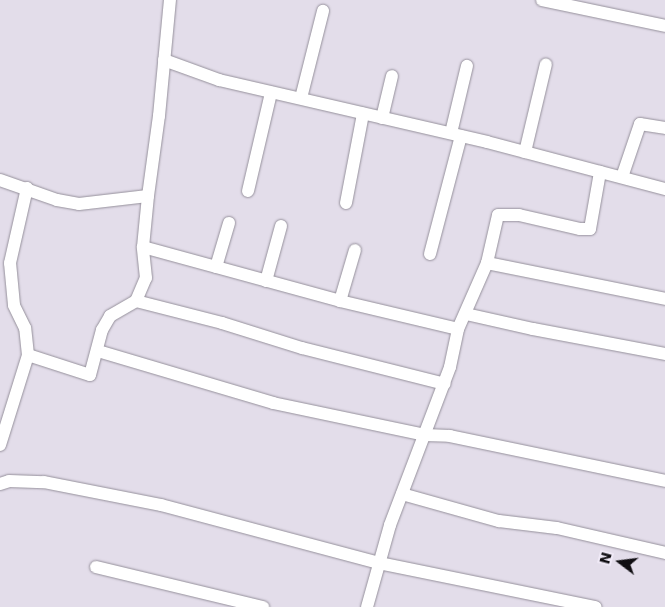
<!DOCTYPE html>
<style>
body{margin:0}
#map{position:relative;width:665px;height:607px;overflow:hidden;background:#e3ddea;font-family:"DejaVu Sans",sans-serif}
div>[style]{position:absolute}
.roads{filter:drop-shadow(0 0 1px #95909b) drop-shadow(0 0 1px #95909b)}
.minor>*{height:12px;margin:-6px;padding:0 6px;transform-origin:6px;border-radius:6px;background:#fff}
span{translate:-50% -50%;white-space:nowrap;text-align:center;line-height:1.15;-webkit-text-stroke:5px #f0eaf7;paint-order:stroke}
.north{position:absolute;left:595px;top:537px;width:50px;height:50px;-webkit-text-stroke:4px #f0eaf7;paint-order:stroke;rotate:285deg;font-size:14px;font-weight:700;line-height:20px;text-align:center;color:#100e12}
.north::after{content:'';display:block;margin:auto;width:18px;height:22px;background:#100e12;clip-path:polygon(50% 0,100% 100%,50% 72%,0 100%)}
</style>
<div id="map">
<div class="roads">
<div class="minor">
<i style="left:542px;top:0;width:126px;rotate:11.9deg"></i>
<i style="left:164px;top:60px;width:59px;rotate:20deg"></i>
<i style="left:219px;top:80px;width:275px;rotate:13deg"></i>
<i style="left:487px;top:142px;width:184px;rotate:14.8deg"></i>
<i style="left:301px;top:98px;width:90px;rotate:-75.8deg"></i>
<i style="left:382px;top:118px;width:43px;rotate:-76.6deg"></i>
<i style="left:451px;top:133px;width:69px;rotate:-76.6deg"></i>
<i style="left:525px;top:152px;width:90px;rotate:-76.6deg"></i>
<i style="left:622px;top:177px;width:56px;rotate:-71.2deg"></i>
<i style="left:640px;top:124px;width:25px;rotate:9deg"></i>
<i style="left:0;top:180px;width:60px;rotate:19.3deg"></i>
<i style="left:57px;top:200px;width:22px;rotate:10deg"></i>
<i style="left:79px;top:204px;width:69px;rotate:-6.6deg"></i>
<i style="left:248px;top:191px;width:101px;rotate:-76.8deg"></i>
<i style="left:346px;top:203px;width:91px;rotate:-79.2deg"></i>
<i style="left:143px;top:247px;width:204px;rotate:15.3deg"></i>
<i style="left:340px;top:301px;width:121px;rotate:13.3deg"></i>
<i style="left:430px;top:254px;width:122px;rotate:-75.3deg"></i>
<i style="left:487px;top:263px;width:182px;rotate:11.4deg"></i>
<i style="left:216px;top:267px;width:46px;rotate:-73.5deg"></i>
<i style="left:266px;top:281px;width:57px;rotate:-74.7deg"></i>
<i style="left:136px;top:301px;width:89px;rotate:14.3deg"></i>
<i style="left:222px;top:323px;width:84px;rotate:17.4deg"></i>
<i style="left:302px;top:348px;width:147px;rotate:14.1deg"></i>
<i style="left:340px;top:301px;width:53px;rotate:-73.6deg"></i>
<i style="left:466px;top:314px;width:69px;rotate:12.6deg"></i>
<i style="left:533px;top:329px;width:134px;rotate:10.7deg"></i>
<i style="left:98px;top:351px;width:183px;rotate:16.5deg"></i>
<i style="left:273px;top:403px;width:155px;rotate:11.9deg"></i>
<i style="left:425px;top:435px;width:25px;rotate:2deg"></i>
<i style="left:450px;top:436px;width:220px;rotate:11.8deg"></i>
<i style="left:28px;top:355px;width:65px;rotate:17.9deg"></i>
<i style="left:90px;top:375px;width:47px;rotate:-75.1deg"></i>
<i style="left:102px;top:330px;width:16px;rotate:-60deg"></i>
<i style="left:110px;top:316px;width:30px;rotate:-30deg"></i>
<i style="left:136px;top:301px;width:25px;rotate:-67deg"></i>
<i style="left:146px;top:278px;width:31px;rotate:-96deg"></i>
<i style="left:143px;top:247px;width:51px;rotate:-84.4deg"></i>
<i style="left:148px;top:196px;width:81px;rotate:-82.2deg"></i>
<i style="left:159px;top:116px;width:117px;rotate:-84.6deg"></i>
<i style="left:0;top:445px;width:94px;rotate:-72.7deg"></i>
<i style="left:28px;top:355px;width:27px;rotate:-96deg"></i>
<i style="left:25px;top:328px;width:25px;rotate:-116deg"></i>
<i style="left:14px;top:305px;width:42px;rotate:-95.4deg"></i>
<i style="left:10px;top:263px;width:77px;rotate:-77.2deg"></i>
<i style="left:0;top:484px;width:9px;rotate:-18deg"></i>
<i style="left:9px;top:481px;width:35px;rotate:2deg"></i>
<i style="left:44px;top:482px;width:119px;rotate:11.1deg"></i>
<i style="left:161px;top:505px;width:226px;rotate:14.9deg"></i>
<i style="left:379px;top:563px;width:221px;rotate:11.5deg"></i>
<i style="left:402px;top:494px;width:101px;rotate:15.6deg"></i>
<i style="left:499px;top:521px;width:58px;rotate:6.9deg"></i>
<i style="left:557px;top:528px;width:111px;rotate:13deg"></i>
<i style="left:96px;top:567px;width:172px;rotate:13.5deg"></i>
<i style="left:367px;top:607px;width:85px;rotate:-74.3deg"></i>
<i style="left:390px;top:525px;width:169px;rotate:-69.2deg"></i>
<i style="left:450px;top:367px;width:39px;rotate:-78deg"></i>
<i style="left:458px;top:329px;width:72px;rotate:-66.3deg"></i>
<i style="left:487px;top:263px;width:49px;rotate:-77.1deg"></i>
<i style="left:498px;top:215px;width:21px"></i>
<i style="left:519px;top:215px;width:63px;rotate:12.9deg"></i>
<i style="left:580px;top:229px;width:10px"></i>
<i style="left:590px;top:229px;width:58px;rotate:-80deg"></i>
</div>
</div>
<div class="north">N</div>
</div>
